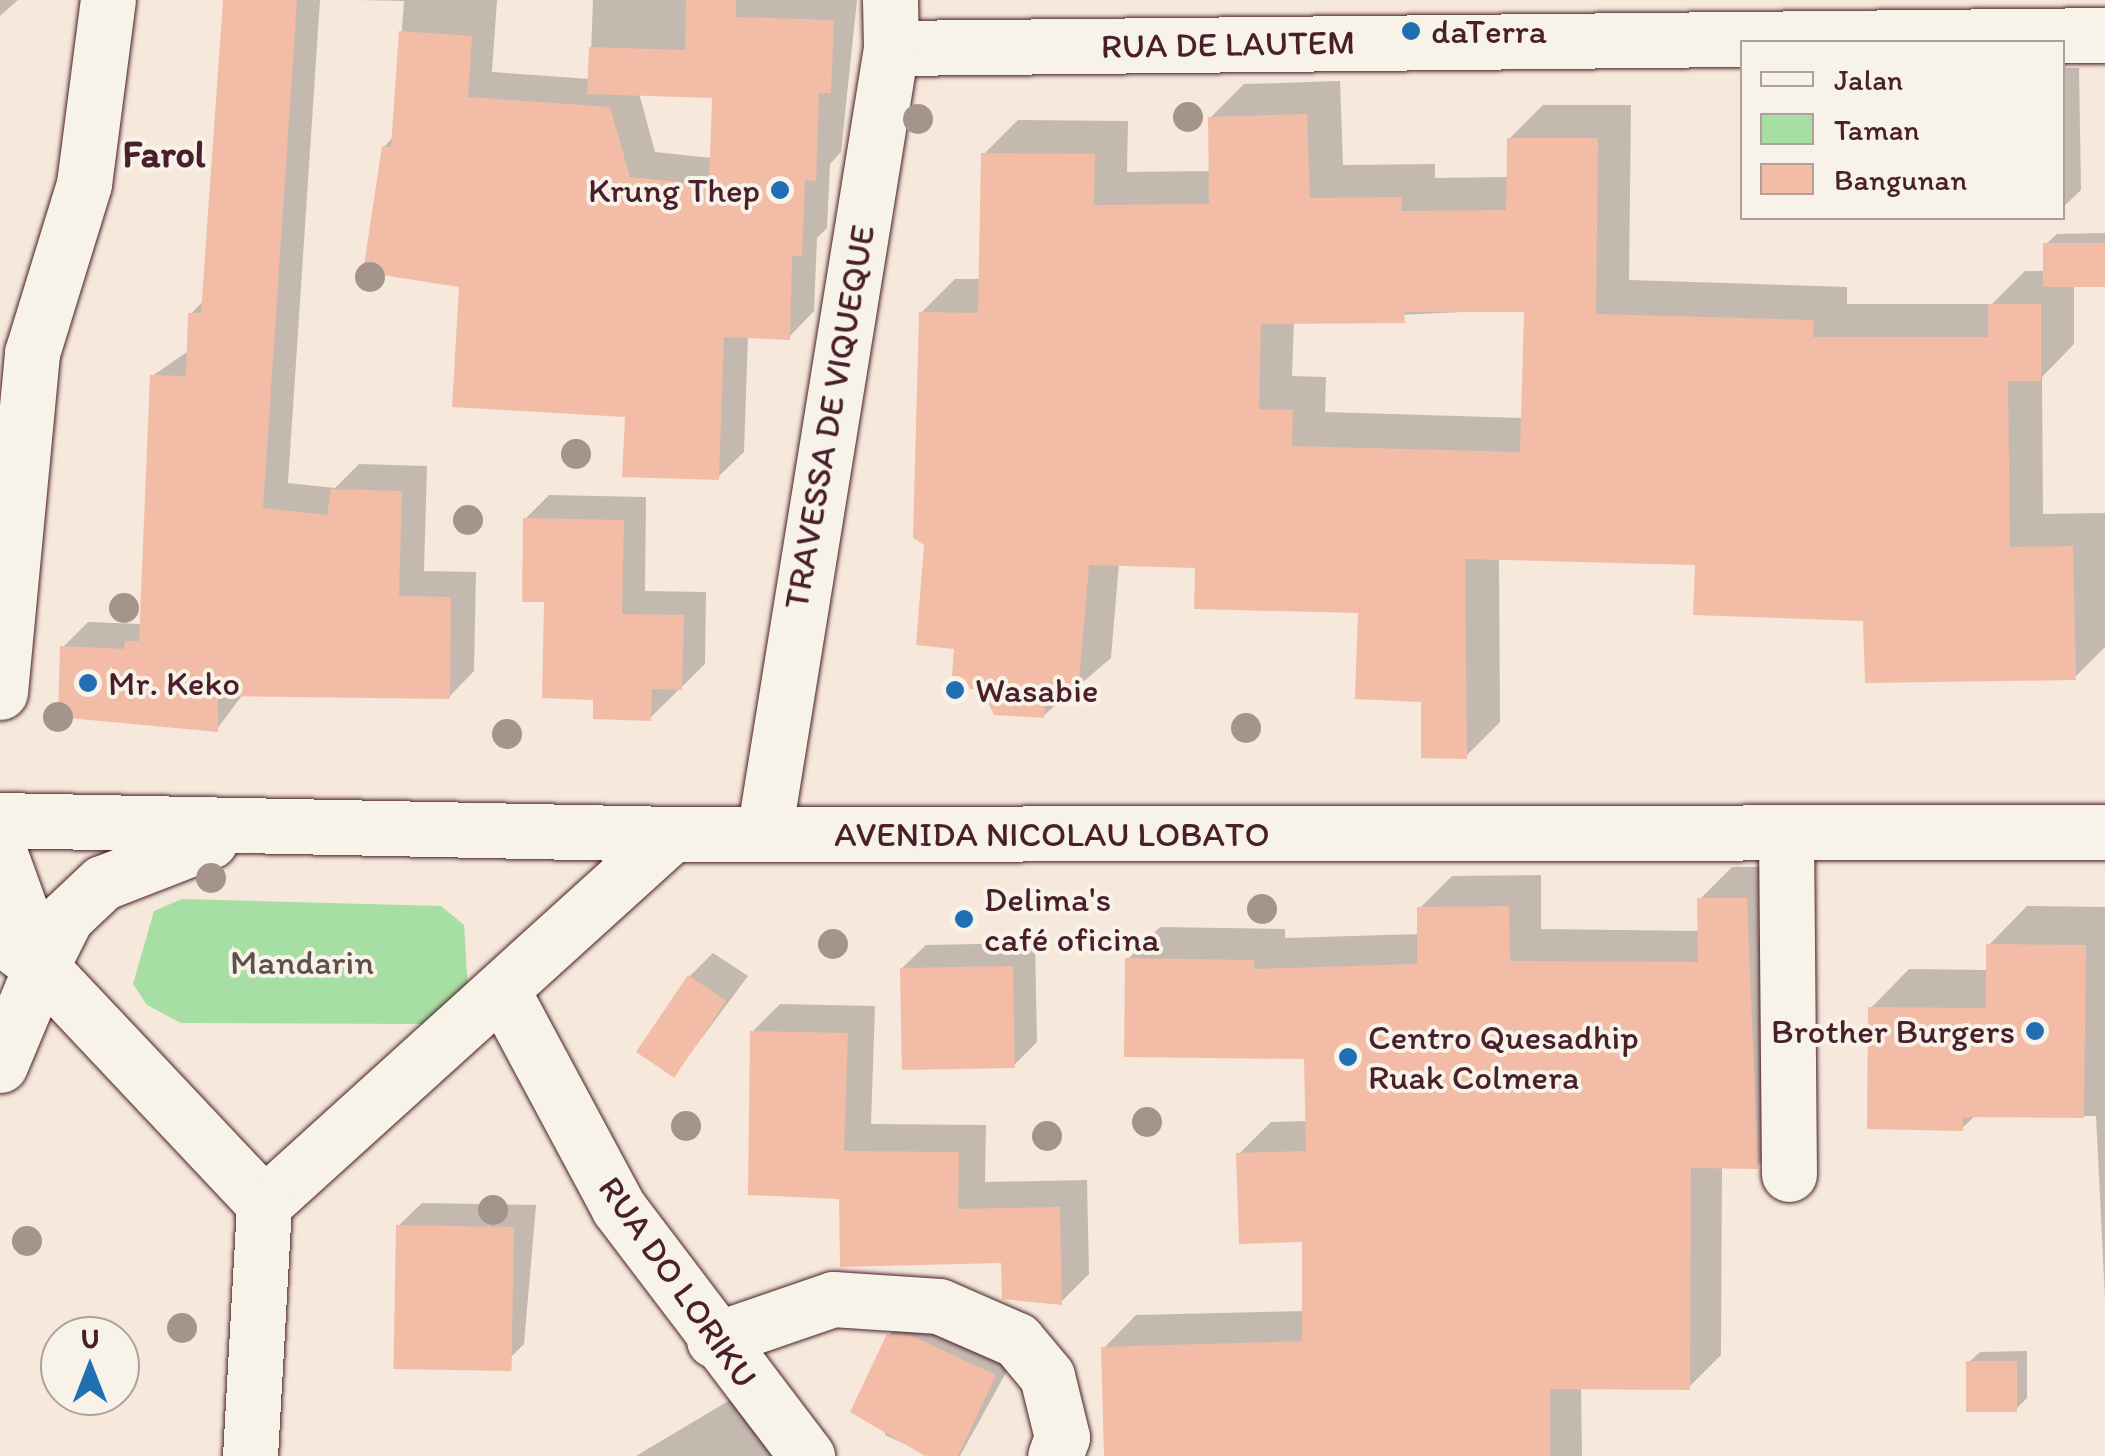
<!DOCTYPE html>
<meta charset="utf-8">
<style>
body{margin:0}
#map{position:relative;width:2105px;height:1456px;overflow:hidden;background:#f6e8db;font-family:Itim,sans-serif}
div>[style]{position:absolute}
.green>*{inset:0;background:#a6dea3}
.shadow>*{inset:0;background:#0003}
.building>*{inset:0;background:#f3bca7;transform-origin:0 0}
.roads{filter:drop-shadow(0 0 2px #4a1f2b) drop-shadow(0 0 2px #4a1f2b)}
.minor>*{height:55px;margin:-27.5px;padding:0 27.5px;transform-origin:27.5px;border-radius:27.5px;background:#f7f3e8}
.major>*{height:55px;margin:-27.5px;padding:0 27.5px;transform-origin:27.5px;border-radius:27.5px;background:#f7f3e8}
.trees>*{width:30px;height:30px;margin:-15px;border-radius:50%;background:#a4948b}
.dots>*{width:28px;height:28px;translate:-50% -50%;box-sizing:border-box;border:5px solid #f7f3e8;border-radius:50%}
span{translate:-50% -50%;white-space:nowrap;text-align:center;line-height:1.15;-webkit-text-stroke:8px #f7f3e8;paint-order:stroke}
.poi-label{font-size:35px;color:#4a1f2b}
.left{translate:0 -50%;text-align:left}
.right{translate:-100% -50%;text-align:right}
.street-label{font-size:35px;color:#4a1f2b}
.park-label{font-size:35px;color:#614f49}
.neighbourhood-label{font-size:38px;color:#4a1f2b;font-weight:700}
.legend{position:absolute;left:1740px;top:40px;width:325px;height:180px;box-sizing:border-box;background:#f7f3e8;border:2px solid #b29e9c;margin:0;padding:12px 18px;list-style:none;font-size:30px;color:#4a1f2b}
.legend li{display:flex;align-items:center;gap:20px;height:50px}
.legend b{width:50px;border:2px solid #b29e9c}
.north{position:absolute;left:40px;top:1316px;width:100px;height:100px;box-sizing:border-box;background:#f7f3e8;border:2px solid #b29e9c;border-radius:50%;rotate:0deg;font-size:28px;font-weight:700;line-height:40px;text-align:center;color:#4a1f2b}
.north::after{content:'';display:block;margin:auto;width:35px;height:45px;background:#1f6fb2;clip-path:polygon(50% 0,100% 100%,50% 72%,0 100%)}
</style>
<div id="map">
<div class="green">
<i style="clip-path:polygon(182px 899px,441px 906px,464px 925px,468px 990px,424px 1024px,181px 1023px,147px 1005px,133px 984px,154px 911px)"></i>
</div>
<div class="shadow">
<i style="clip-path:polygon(0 0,18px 0,0 16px)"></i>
<i style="clip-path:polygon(226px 0,320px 0,288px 483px,335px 488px,359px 464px,427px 466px,424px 571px,476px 572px,474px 671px,449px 697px,243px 694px,217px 729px,63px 647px,88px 622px,142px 624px,152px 376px,190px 350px,191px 314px,204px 300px)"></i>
<i style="clip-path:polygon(evenodd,358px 0,497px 0,492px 72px,590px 79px,593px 0,857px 0,841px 152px,830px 164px,827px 228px,817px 238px,814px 311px,789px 337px,748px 336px,744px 452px,718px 477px,462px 285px,384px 147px,394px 136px,404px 1px,358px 0,639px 93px,714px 96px,712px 158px,655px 152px,639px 93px)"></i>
<i style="clip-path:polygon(2062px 68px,2079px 68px,2081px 190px,2062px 208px)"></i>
<i style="clip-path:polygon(evenodd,1340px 81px,1343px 165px,1435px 164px,1435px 178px,1509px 177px,1509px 139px,1543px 105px,1631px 105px,1629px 280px,1847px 287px,1847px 304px,1992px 304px,2025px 271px,2045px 271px,2045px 245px,2057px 234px,2105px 233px,2105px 284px,2074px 285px,2074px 344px,2042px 377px,2043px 514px,2105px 513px,2105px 647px,2075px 677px,1697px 563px,1499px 558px,1500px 722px,1466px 756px,1361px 610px,1198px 566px,1119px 563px,1111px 658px,1043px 716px,957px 647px,926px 544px,921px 313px,955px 279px,981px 279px,984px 154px,1018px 120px,1128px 121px,1127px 172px,1211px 171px,1210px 118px,1244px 84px,1340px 81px,1526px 309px,1523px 418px,1325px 412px,1326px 377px,1292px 376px,1294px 320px,1526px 309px)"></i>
<i style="clip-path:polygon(549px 495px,646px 497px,645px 591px,706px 592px,705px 664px,650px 718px,595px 698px,546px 600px,525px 519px)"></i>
<i style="clip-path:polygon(1732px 867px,1779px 867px,1789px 1134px,1757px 1166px,1722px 1166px,1721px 1355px,1689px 1387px,1581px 1386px,1582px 1456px,1107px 1456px,1104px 1348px,1136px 1315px,1304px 1311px,1304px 1240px,1239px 1154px,1271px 1122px,1308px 1121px,1306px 1056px,1128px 959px,1160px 927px,1285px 929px,1285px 938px,1420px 934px,1420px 908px,1452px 876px,1541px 875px,1541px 929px,1700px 931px,1700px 899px)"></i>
<i style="clip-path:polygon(2027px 906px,2105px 907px,2105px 1299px,2096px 1116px,1976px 1115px,1962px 1128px,1871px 1008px,1909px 969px,1989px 970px,1989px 945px)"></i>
<i style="clip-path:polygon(1035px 943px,1037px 1042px,1013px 1066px,902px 968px,926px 945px)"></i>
<i style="clip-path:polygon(713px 953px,748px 976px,674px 1075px,690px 976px)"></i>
<i style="clip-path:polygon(780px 1004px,875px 1006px,871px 1124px,986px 1125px,985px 1182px,1087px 1180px,1089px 1274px,1061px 1302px,1003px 1261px,841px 1197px,752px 1032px)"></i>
<i style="clip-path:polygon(422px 1203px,536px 1205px,524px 1344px,500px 1368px,398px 1226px)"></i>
<i style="clip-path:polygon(913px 1312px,1018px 1351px,960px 1456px,931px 1456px,885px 1435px,889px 1335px)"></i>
<i style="clip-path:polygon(2027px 1351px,2027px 1398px,2016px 1409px,1968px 1363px,1980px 1352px)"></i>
<i style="clip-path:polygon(740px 1394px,779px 1456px,636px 1456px)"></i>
</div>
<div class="building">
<i style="clip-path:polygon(223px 0,297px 0,263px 508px,327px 515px,331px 489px,402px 491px,399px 596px,451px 597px,450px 699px,218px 696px,218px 732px,58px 717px,60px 646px,124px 649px,125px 641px,139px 641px,150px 375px,186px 376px,188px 313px,201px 313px)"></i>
<i style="clip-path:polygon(686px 0,736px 0,736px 17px,834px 20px,831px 93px,819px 93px,816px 181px,805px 180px,802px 256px,792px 256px,790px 340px,724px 337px,719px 480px,622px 477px,625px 417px,452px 407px,459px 287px,363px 272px,382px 146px,391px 147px,399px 31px,472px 36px,468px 97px,610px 107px,630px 177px,709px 185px,712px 98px,587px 94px,589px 47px,685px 50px)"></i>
<i style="clip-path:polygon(evenodd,1307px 114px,1310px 198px,1402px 197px,1402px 211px,1506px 210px,1507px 138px,1598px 138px,1596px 314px,1814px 320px,1813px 337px,1988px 337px,1988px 304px,2041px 304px,2041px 381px,2008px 381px,2010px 547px,2073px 546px,2076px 680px,1865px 683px,1863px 621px,1693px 615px,1695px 565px,1465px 559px,1467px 759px,1421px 758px,1421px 702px,1355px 699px,1358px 613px,1194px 609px,1195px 568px,1089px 565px,1078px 695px,1046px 692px,1044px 718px,994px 715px,982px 690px,951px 687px,954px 649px,916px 645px,924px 545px,913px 538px,919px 312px,978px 313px,981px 153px,1095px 154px,1094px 205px,1209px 204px,1208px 117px,1307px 114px,1404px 312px,1524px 312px,1520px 452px,1292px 446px,1293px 410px,1259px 409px,1261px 324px,1405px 323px,1404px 312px)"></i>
<i style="left:2105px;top:243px;width:44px;height:62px;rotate:90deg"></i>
<i style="clip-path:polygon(523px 518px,624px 520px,622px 614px,684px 615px,682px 690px,652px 689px,651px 721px,593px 719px,593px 700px,542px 698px,544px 602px,522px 602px)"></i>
<i style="clip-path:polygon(1697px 898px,1747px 898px,1758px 1169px,1691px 1168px,1690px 1390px,1550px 1389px,1550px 1456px,1104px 1456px,1101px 1347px,1302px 1341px,1302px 1242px,1239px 1244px,1236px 1153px,1306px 1151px,1304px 1059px,1124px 1057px,1125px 958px,1254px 960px,1254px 969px,1417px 964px,1417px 907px,1509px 906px,1510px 961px,1698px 962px)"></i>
<i style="clip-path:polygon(1986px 944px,2086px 945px,2084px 1118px,1963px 1117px,1963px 1131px,1867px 1129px,1868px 1007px,1986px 1008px)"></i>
<i style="left:1013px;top:966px;width:102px;height:113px;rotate:89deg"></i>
<i style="left:688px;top:975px;width:46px;height:93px;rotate:34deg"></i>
<i style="clip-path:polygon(750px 1031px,848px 1033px,844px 1151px,959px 1152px,958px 1209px,1060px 1207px,1062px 1305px,1002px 1299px,1001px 1263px,840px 1267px,839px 1199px,748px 1195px)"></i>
<i style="left:396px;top:1225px;width:118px;height:144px;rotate:1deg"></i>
<i style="clip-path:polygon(887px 1334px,912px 1336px,996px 1375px,958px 1456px,925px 1456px,850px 1412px)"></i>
<i style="left:2017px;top:1361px;width:51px;height:51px;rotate:90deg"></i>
</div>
<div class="roads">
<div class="minor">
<i style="left:891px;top:48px;width:1214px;rotate:-0.61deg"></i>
<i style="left:0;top:692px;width:341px;rotate:-84.6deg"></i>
<i style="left:32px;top:353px;width:177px;rotate:-72.9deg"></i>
<i style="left:84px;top:184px;width:186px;rotate:-82.6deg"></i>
<i style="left:1786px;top:832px;width:342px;rotate:89.5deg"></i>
<i style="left:764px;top:834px;width:796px;rotate:-80.82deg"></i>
<i style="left:891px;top:48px;width:48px;rotate:-91.2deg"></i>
<i style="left:504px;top:994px;width:242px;rotate:61.8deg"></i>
<i style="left:618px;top:1207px;width:313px;rotate:52.8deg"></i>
<i style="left:0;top:1065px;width:106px;rotate:-67.3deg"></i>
<i style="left:714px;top:1340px;width:126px;rotate:-19deg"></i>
<i style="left:833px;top:1299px;width:106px;rotate:3.8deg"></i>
<i style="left:939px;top:1306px;width:85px;rotate:23.6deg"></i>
<i style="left:1017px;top:1340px;width:47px;rotate:50.2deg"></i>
<i style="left:1047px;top:1376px;width:63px;rotate:76.2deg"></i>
<i style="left:1062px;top:1437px;width:20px;rotate:110deg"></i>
</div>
<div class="major">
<i style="left:0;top:820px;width:672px;rotate:1.19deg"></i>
<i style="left:672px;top:834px;width:1433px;rotate:-0.08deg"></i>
<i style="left:0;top:854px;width:120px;rotate:70.1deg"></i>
<i style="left:0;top:936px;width:51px;rotate:37.1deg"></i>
<i style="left:41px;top:967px;width:325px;rotate:46.7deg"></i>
<i style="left:41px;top:967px;width:56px;rotate:-63.4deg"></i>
<i style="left:66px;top:917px;width:50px;rotate:-43.4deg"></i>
<i style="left:102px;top:883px;width:116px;rotate:-21.3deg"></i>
<i style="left:264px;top:1204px;width:551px;rotate:-42.2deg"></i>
<i style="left:250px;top:1456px;width:252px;rotate:-86.8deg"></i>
</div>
</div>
<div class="trees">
<i style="left:1188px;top:117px"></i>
<i style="left:918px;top:119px"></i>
<i style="left:370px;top:277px"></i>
<i style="left:576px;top:454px"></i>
<i style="left:468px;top:520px"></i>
<i style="left:124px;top:608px"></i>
<i style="left:58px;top:717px"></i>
<i style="left:1246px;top:728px"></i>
<i style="left:507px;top:734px"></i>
<i style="left:211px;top:878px"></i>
<i style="left:1262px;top:909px"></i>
<i style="left:833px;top:944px"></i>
<i style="left:1147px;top:1122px"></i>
<i style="left:686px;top:1126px"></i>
<i style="left:1047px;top:1136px"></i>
<i style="left:493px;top:1210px"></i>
<i style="left:27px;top:1241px"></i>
<i style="left:182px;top:1328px"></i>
</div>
<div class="dots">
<i style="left:1411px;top:31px;background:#1f6fb2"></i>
<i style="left:780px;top:190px;background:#1f6fb2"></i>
<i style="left:88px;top:683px;background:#1f6fb2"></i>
<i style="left:955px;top:690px;background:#1f6fb2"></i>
<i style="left:964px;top:919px;background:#1f6fb2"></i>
<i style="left:2035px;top:1031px;background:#1f6fb2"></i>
<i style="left:1348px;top:1057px;background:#1f6fb2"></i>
</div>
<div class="poi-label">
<span class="left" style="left:1431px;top:31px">daTerra</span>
<span class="right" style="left:760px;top:190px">Krung Thep</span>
<span class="left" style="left:108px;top:683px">Mr. Keko</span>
<span class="left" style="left:975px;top:690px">Wasabie</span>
<span class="left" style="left:984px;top:919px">Delima's<br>café oficina</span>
<span class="right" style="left:2015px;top:1031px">Brother Burgers</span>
<span class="left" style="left:1368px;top:1057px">Centro Quesadhip<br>Ruak Colmera</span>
</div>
<div class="street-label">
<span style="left:1228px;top:44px;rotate:-1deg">RUA DE LAUTEM</span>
<span style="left:829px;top:417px;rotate:-80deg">TRAVESSA DE VIQUEQUE</span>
<span style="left:1052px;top:834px">AVENIDA NICOLAU LOBATO</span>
<span style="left:678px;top:1282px;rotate:55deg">RUA DO LORIKU</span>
</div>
<div class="park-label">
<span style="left:302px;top:962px">Mandarin</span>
</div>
<div class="neighbourhood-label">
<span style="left:164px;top:155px">Farol</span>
</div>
<ul class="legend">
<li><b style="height:12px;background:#f7f3e8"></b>Jalan</li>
<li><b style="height:28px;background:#a6dea3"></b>Taman</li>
<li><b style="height:28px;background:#f3bca7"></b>Bangunan</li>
</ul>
<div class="north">U</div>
</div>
